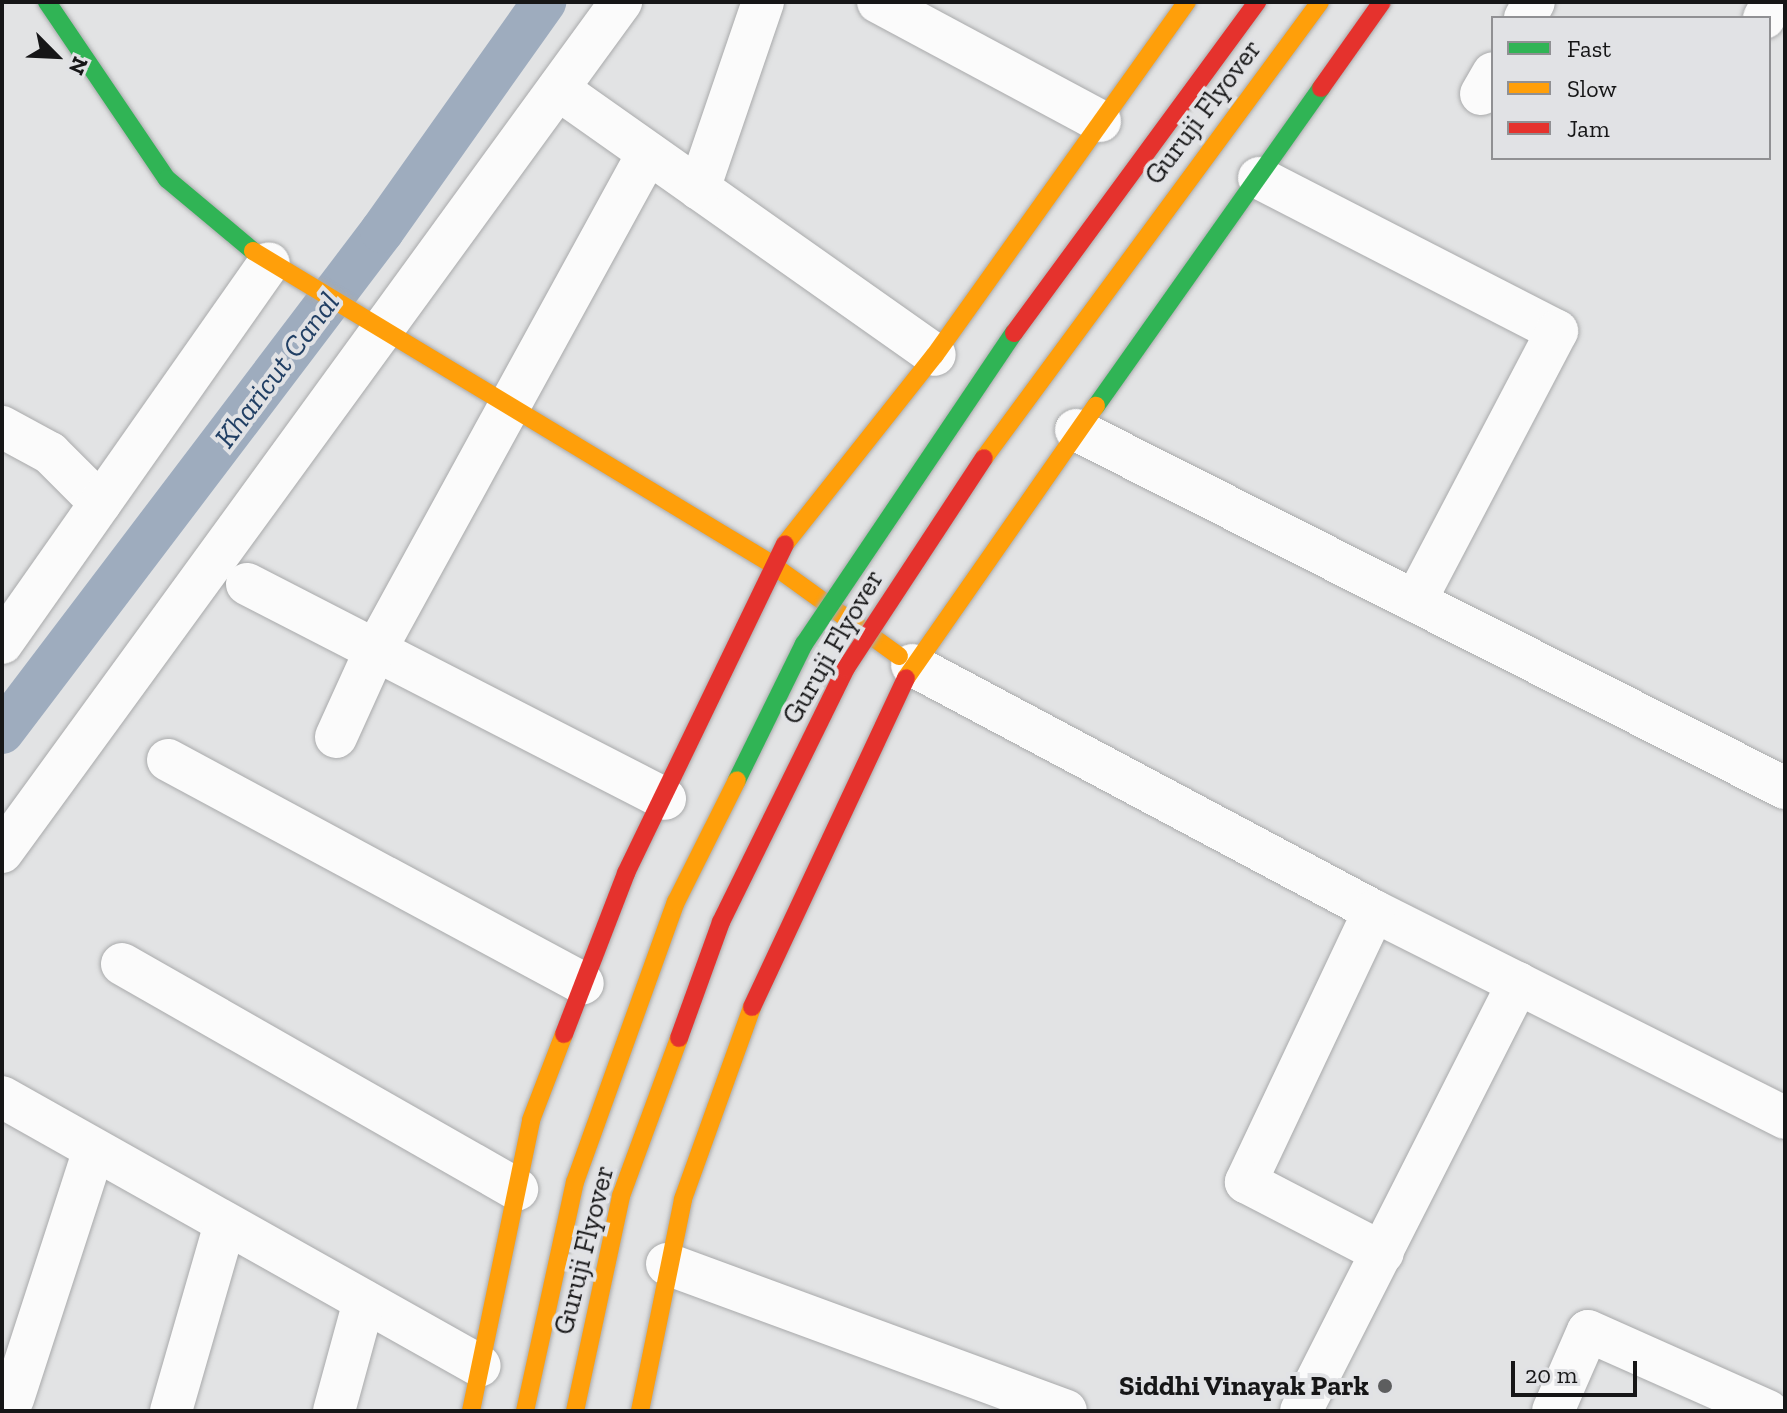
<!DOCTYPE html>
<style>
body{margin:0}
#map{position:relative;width:1787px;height:1413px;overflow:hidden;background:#e2e3e4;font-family:"Zilla Slab",serif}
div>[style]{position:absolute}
.canal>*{height:44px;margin:-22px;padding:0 22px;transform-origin:22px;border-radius:22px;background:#9eacbe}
.roads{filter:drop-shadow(0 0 2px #a9aaab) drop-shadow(0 0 2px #a9aaab)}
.street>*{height:42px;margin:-21px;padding:0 21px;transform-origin:21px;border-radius:21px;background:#fbfbfb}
.fast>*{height:18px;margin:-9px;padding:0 9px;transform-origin:9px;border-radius:9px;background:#30b455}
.slow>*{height:18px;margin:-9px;padding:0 9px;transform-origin:9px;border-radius:9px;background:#ff9f0a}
.jam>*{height:18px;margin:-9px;padding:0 9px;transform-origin:9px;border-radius:9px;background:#e5322d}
.bridges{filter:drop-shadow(0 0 2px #a9aaab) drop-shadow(0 0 2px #a9aaab)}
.fast-bridge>*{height:18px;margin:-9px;padding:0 9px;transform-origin:9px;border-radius:9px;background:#30b455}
.slow-bridge>*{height:18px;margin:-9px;padding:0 9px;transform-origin:9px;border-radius:9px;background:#ff9f0a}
.jam-bridge>*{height:18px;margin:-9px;padding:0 9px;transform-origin:9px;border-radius:9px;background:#e5322d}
.dots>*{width:22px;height:22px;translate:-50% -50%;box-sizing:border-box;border:4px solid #e1e2e5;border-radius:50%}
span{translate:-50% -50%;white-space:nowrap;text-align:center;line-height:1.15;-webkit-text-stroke:8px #e1e2e5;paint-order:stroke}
.street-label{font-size:28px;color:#161617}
.poi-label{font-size:28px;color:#161617;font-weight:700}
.right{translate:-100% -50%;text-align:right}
.water-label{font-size:30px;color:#213f64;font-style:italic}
.frame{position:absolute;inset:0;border:4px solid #161617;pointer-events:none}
.legend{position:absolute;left:1491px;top:16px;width:280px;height:144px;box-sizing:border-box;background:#e1e2e5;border:2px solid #909093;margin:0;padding:10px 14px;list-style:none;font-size:24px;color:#161617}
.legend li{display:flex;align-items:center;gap:16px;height:40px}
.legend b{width:40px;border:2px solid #909093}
.north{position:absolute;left:16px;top:16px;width:80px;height:80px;-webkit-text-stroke:6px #e1e2e5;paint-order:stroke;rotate:114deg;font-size:22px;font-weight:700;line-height:32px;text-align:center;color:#161617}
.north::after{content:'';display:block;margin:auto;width:28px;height:36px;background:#161617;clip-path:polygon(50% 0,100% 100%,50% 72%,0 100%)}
.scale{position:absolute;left:1511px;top:1361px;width:126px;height:36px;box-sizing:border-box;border:4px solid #161617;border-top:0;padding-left:10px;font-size:24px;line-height:28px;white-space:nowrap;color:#161617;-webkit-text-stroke:6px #e1e2e5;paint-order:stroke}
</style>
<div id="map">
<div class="canal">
<i style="left:2px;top:732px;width:629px;rotate:-52.82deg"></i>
<i style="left:382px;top:231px;width:281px;rotate:-54.7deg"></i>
</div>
<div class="roads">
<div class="street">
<i style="left:878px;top:2px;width:252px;rotate:28.2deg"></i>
<i style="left:1525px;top:18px;width:18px;rotate:-61deg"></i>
<i style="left:1764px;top:18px;width:18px;rotate:-61deg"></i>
<i style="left:558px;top:89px;width:461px;rotate:35.2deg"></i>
<i style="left:1481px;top:94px;width:24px;rotate:-60deg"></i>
<i style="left:1259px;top:178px;width:335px;rotate:27.2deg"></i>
<i style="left:1557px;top:331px;width:305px;rotate:117.7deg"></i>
<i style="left:699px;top:189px;width:198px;rotate:-71.1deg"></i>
<i style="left:2px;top:427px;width:55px;rotate:28.4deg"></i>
<i style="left:50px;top:453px;width:71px;rotate:45deg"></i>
<i style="left:1076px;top:430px;width:794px;rotate:26.79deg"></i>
<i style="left:247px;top:584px;width:470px;rotate:27.2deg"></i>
<i style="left:2px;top:643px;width:464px;rotate:-54.9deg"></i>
<i style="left:912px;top:665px;width:523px;rotate:28.03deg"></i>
<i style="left:1374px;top:911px;width:460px;rotate:26.7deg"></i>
<i style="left:336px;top:737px;width:94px;rotate:-65.6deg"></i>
<i style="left:375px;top:651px;width:568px;rotate:-61.27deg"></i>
<i style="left:168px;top:760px;width:471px;rotate:28.3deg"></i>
<i style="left:2px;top:852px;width:1052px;rotate:-53.94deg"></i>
<i style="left:1374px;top:911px;width:300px;rotate:115.3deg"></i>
<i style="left:1246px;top:1182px;width:154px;rotate:27.4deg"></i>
<i style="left:122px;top:964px;width:455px;rotate:29.7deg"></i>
<i style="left:2px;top:1097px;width:548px;rotate:29.37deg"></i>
<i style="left:667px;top:1264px;width:425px;rotate:20.2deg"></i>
<i style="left:13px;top:1399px;width:262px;rotate:-72deg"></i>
<i style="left:171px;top:1411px;width:195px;rotate:-73.9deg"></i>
<i style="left:334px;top:1411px;width:114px;rotate:-74.7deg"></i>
<i style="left:1301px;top:1411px;width:480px;rotate:-63.1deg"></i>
<i style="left:1553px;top:1411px;width:87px;rotate:-66.4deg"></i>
<i style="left:1588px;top:1331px;width:197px;rotate:24deg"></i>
</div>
<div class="fast">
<i style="left:47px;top:2px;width:214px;rotate:55.9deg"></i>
<i style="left:167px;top:179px;width:112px;rotate:39.9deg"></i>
<i style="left:1096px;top:406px;width:390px;rotate:-54.7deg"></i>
</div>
<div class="slow">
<i style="left:253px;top:251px;width:604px;rotate:31.11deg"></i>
<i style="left:770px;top:563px;width:159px;rotate:35.8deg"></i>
<i style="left:785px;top:544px;width:241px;rotate:-51.6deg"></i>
<i style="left:935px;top:355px;width:434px;rotate:-54.5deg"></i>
<i style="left:906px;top:678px;width:332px;rotate:-55.1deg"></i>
<i style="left:471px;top:1411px;width:297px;rotate:-78.3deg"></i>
<i style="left:531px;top:1120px;width:92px;rotate:-69deg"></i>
<i style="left:640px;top:1411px;width:216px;rotate:-78.5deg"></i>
<i style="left:683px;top:1199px;width:204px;rotate:-70.2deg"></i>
</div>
<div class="jam">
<i style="left:1321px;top:88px;width:105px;rotate:-54.7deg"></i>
<i style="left:752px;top:1007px;width:363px;rotate:-64.9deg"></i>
<i style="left:564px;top:1034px;width:173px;rotate:-68.9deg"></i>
<i style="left:626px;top:873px;width:365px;rotate:-64.2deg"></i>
</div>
</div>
<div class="bridges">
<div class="fast-bridge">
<i style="left:737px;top:780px;width:152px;rotate:-63.8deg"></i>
<i style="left:804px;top:644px;width:375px;rotate:-56deg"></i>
</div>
<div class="slow-bridge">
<i style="left:984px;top:458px;width:566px;rotate:-53.62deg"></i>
<i style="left:525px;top:1411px;width:234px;rotate:-77.7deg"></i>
<i style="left:575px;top:1182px;width:298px;rotate:-70.2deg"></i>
<i style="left:676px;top:902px;width:136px;rotate:-63.4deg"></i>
<i style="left:575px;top:1411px;width:220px;rotate:-77.9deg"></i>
<i style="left:621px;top:1196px;width:168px;rotate:-69.8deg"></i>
</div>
<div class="jam-bridge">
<i style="left:1014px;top:333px;width:411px;rotate:-53.7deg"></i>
<i style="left:679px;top:1038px;width:123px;rotate:-70.1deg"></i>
<i style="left:721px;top:922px;width:283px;rotate:-63.8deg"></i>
<i style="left:846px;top:668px;width:251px;rotate:-56.7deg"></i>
</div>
</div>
<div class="dots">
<i style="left:1385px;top:1386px;background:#5d5e5f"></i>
</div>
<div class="street-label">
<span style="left:1203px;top:112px;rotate:-53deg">Guruji Flyover</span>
<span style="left:833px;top:647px;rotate:-60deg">Guruji Flyover</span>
<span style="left:584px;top:1250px;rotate:-76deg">Guruji Flyover</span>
</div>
<div class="poi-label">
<span class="right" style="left:1369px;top:1386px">Siddhi Vinayak Park</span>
</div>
<div class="water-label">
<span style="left:277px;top:370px;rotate:-53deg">Kharicut Canal</span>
</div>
<div class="frame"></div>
<ul class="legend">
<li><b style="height:10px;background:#30b455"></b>Fast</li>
<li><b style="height:10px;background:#ff9f0a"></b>Slow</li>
<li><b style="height:10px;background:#e5322d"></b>Jam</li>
</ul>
<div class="north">N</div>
<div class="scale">20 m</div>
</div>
